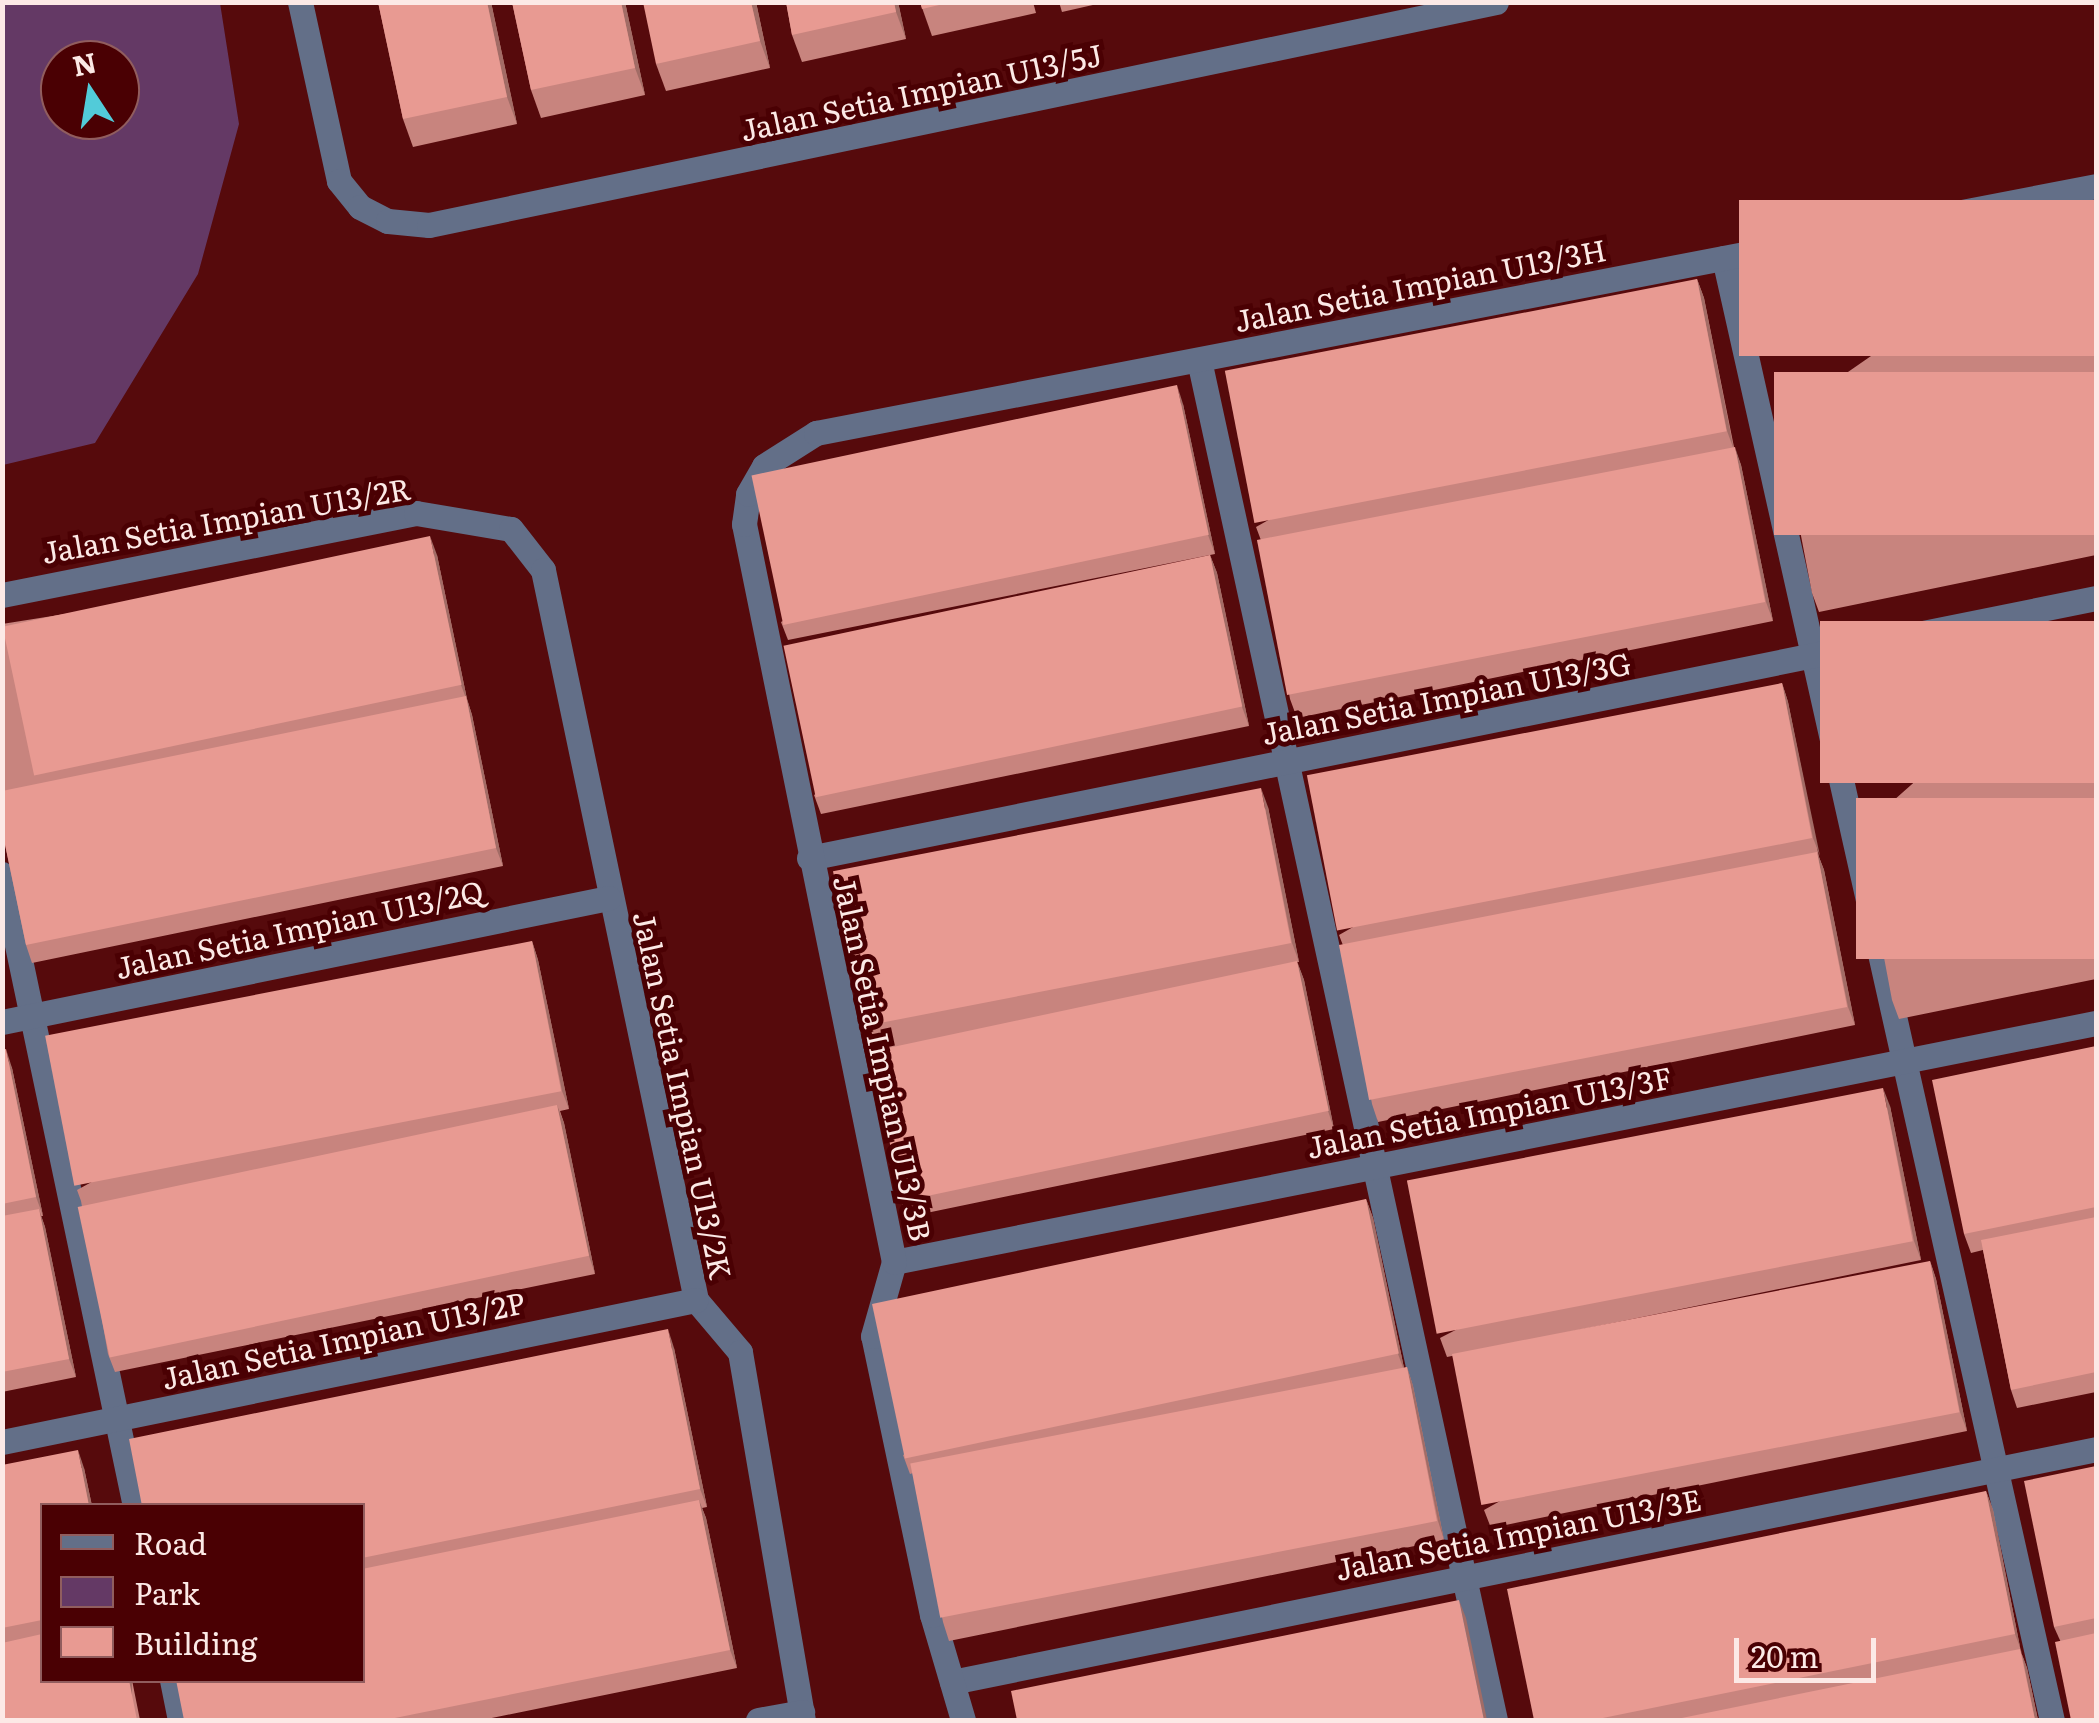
<!DOCTYPE html>
<style>
body{margin:0}
#map{position:relative;width:2099px;height:1723px;overflow:hidden;background:#560a0c;font-family:Literata,serif}
div>[style]{position:absolute}
.green>*{inset:0;background:#643965}
.lane>*{height:25px;margin:-12.5px;padding:0 12.5px;transform-origin:12.5px;border-radius:12.5px;background:#636f88}
.street>*{height:25px;margin:-12.5px;padding:0 12.5px;transform-origin:12.5px;border-radius:12.5px;background:#636f88}
.wall>*{inset:0;background:#c8847e}
.shaded-wall>*{inset:0;background:#a26c66;transform-origin:0 0}
.building>*{inset:0;background:#e89a92;transform-origin:0 0}
span{translate:-50% -50%;white-space:nowrap;text-align:center;line-height:1.15;-webkit-text-stroke:10px #4a0003;paint-order:stroke}
.street-label{font-size:30px;color:#fce9e6}
.frame{position:absolute;inset:0;border:5px solid #fce9e6;pointer-events:none}
.legend{position:absolute;left:40px;top:1503px;width:325px;height:180px;box-sizing:border-box;background:#4a0003;border:2px solid #915d5e;margin:0;padding:12px 18px;list-style:none;font-size:30px;color:#fce9e6}
.legend li{display:flex;align-items:center;gap:20px;height:50px}
.legend b{width:50px;border:2px solid #915d5e}
.north{position:absolute;left:40px;top:40px;width:100px;height:100px;box-sizing:border-box;background:#4a0003;border:2px solid #915d5e;border-radius:50%;rotate:348deg;font-size:28px;font-weight:700;line-height:40px;text-align:center;color:#fce9e6}
.north::after{content:'';display:block;margin:auto;width:35px;height:45px;background:#52cbd9;clip-path:polygon(50% 0,100% 100%,50% 72%,0 100%)}
.scale{position:absolute;left:1734px;top:1638px;width:142px;height:45px;box-sizing:border-box;border:5px solid #fce9e6;border-top:0;padding-left:12px;font-size:30px;line-height:35px;white-space:nowrap;color:#fce9e6;-webkit-text-stroke:8px #4a0003;paint-order:stroke}
</style>
<div id="map">
<div class="green">
<i style="clip-path:polygon(evenodd,2px 3px,220px 3px,239px 124px,198px 274px,95px 443px,3px 465px,2px 3px,60px 60px,120px 60px,120px 120px,60px 120px,60px 60px)"></i>
</div>
<div class="lane">
<i style="left:1724px;top:258px;width:1498px;rotate:77.36deg"></i>
<i style="left:1199px;top:360px;width:1392px;rotate:77.72deg"></i>
<i style="left:2px;top:874px;width:646px;rotate:78.12deg"></i>
<i style="left:172px;top:1680px;width:41px;rotate:78.7deg"></i>
</div>
<div class="street">
<i style="left:300px;top:2px;width:183px;rotate:77.7deg"></i>
<i style="left:339px;top:181px;width:33px;rotate:51deg"></i>
<i style="left:360px;top:207px;width:31px;rotate:27deg"></i>
<i style="left:388px;top:221px;width:41px;rotate:5.6deg"></i>
<i style="left:429px;top:225px;width:1090px;rotate:-11.8deg"></i>
<i style="left:2px;top:595px;width:422px;rotate:-11.2deg"></i>
<i style="left:416px;top:513px;width:96px;rotate:9.6deg"></i>
<i style="left:511px;top:529px;width:52px;rotate:52deg"></i>
<i style="left:543px;top:570px;width:746px;rotate:78.16deg"></i>
<i style="left:696px;top:1300px;width:68px;rotate:49.8deg"></i>
<i style="left:740px;top:1352px;width:373px;rotate:80.3deg"></i>
<i style="left:809px;top:858px;width:1313px;rotate:-11.42deg"></i>
<i style="left:2px;top:1022px;width:619px;rotate:-11.56deg"></i>
<i style="left:894px;top:1262px;width:1226px;rotate:-11.25deg"></i>
<i style="left:2px;top:1442px;width:708px;rotate:-11.56deg"></i>
<i style="left:952px;top:1682px;width:1167px;rotate:-11.51deg"></i>
<i style="left:758px;top:1720px;width:45px;rotate:-10.3deg"></i>
<i style="left:963px;top:1720px;width:109px;rotate:-106.4deg"></i>
<i style="left:932px;top:1615px;width:285px;rotate:-101.9deg"></i>
<i style="left:873px;top:1336px;width:77px;rotate:-74.2deg"></i>
<i style="left:894px;top:1262px;width:753px;rotate:-101.49deg"></i>
<i style="left:744px;top:524px;width:30px;rotate:-82deg"></i>
<i style="left:748px;top:494px;width:32px;rotate:-60deg"></i>
<i style="left:764px;top:466px;width:62px;rotate:-32.4deg"></i>
<i style="left:816px;top:433px;width:1304px;rotate:-10.92deg"></i>
</div>
<div class="wall">
<i style="clip-path:polygon(378px 2px,491px 2px,517px 124px,413px 147px,403px 119px)"></i>
<i style="clip-path:polygon(512px 2px,625px 2px,645px 95px,541px 118px,531px 90px)"></i>
<i style="clip-path:polygon(756px 2px,770px 68px,666px 91px,656px 64px)"></i>
<i style="clip-path:polygon(786px 2px,898px 2px,906px 39px,802px 62px,792px 35px)"></i>
<i style="clip-path:polygon(920px 2px,1033px 2px,1036px 13px,932px 36px)"></i>
<i style="clip-path:polygon(1059px 2px,1106px 2px,1062px 12px)"></i>
<i style="clip-path:polygon(2096px 200px,2096px 555px,1819px 612px,1812px 593px,1782px 437px,1776px 422px)"></i>
<i style="clip-path:polygon(1697px 279px,1704px 298px,1734px 447px,1741px 465px,1773px 621px,1297px 718px,1290px 699px,1262px 543px,1256px 527px)"></i>
<i style="clip-path:polygon(1183px 404px,1215px 554px,788px 640px,781px 622px)"></i>
<i style="clip-path:polygon(437px 555px,467px 699px,472px 715px,503px 866px,32px 963px,26px 945px,2px 830px,2px 624px)"></i>
<i style="clip-path:polygon(1210px 555px,1217px 573px,1249px 726px,821px 814px,814px 795px)"></i>
<i style="clip-path:polygon(2096px 621px,2096px 979px,1899px 1019px,1892px 1000px,1863px 846px,1858px 832px)"></i>
<i style="clip-path:polygon(1782px 683px,1788px 702px,1819px 857px,1824px 870px,1855px 1025px,1378px 1122px,1372px 1104px,1344px 948px,1339px 935px)"></i>
<i style="clip-path:polygon(1268px 807px,1299px 962px,1297px 962px,1304px 980px,1334px 1129px,907px 1217px,900px 1198px,872px 1048px,866px 1030px)"></i>
<i style="clip-path:polygon(532px 941px,538px 960px,569px 1109px,560px 1111px,564px 1123px,595px 1274px,115px 1372px,108px 1354px,81px 1201px,77px 1190px)"></i>
<i style="clip-path:polygon(2096px 1046px,2096px 1392px,2017px 1408px,2011px 1390px,1983px 1250px,1971px 1253px,1964px 1234px)"></i>
<i style="clip-path:polygon(2px 1050px,12px 1068px,43px 1216px,41px 1216px,45px 1227px,76px 1377px,2px 1392px)"></i>
<i style="clip-path:polygon(1890px 1106px,1921px 1260px,1447px 1357px,1440px 1338px)"></i>
<i style="clip-path:polygon(1366px 1199px,1373px 1218px,1404px 1368px,1407px 1367px,1413px 1386px,1444px 1540px,949px 1641px,943px 1622px,913px 1473px,910px 1474px,903px 1455px)"></i>
<i style="clip-path:polygon(1930px 1261px,1936px 1279px,1967px 1431px,1491px 1528px,1484px 1510px)"></i>
<i style="clip-path:polygon(674px 1348px,707px 1507px,702px 1508px,706px 1518px,737px 1668px,482px 1720px,184px 1720px,362px 1680px,362px 1506px)"></i>
<i style="clip-path:polygon(2px 1465px,84px 1468px,92px 1506px,42px 1506px,42px 1680px,132px 1680px,140px 1720px,2px 1720px)"></i>
<i style="clip-path:polygon(2096px 1466px,2096px 1720px,2054px 1627px)"></i>
<i style="clip-path:polygon(1986px 1491px,1993px 1510px,2021px 1652px,2027px 1668px,2038px 1720px,1534px 1720px)"></i>
</div>
<div class="shaded-wall">
<i style="clip-path:polygon(487px 2px,491px 2px,517px 124px,507px 97px)"></i>
<i style="clip-path:polygon(621px 2px,625px 2px,645px 95px,635px 68px)"></i>
<i style="clip-path:polygon(751px 2px,756px 2px,770px 68px,760px 41px)"></i>
<i style="clip-path:polygon(894px 2px,898px 2px,906px 39px,896px 12px)"></i>
<i style="clip-path:polygon(1697px 279px,1704px 298px,1734px 450px,1727px 431px)"></i>
<i style="clip-path:polygon(1177px 385px,1183px 404px,1215px 554px,1208px 535px)"></i>
<i style="clip-path:polygon(1735px 447px,1741px 465px,1773px 621px,1766px 602px)"></i>
<i style="clip-path:polygon(430px 536px,437px 555px,467px 699px,472px 715px,503px 866px,496px 848px,467px 701px,461px 685px)"></i>
<i style="clip-path:polygon(1210px 555px,1217px 573px,1249px 726px,1242px 707px)"></i>
<i style="clip-path:polygon(1782px 683px,1788px 702px,1820px 856px,1813px 838px)"></i>
<i style="clip-path:polygon(1261px 788px,1268px 807px,1299px 962px,1292px 943px)"></i>
<i style="clip-path:polygon(1817px 852px,1824px 870px,1855px 1025px,1848px 1007px)"></i>
<i style="clip-path:polygon(532px 941px,538px 960px,569px 1109px,562px 1091px)"></i>
<i style="clip-path:polygon(1297px 961px,1304px 980px,1334px 1129px,1328px 1111px)"></i>
<i style="clip-path:polygon(6px 1049px,12px 1068px,43px 1216px,36px 1197px)"></i>
<i style="clip-path:polygon(1883px 1088px,1890px 1106px,1921px 1260px,1914px 1241px)"></i>
<i style="clip-path:polygon(557px 1105px,564px 1123px,595px 1274px,589px 1256px)"></i>
<i style="clip-path:polygon(1366px 1199px,1373px 1218px,1405px 1373px,1398px 1354px)"></i>
<i style="clip-path:polygon(39px 1209px,45px 1227px,76px 1377px,69px 1359px)"></i>
<i style="clip-path:polygon(1930px 1261px,1936px 1279px,1967px 1431px,1960px 1412px)"></i>
<i style="clip-path:polygon(668px 1329px,674px 1348px,707px 1507px,700px 1489px)"></i>
<i style="clip-path:polygon(1407px 1367px,1413px 1386px,1444px 1540px,1438px 1521px)"></i>
<i style="clip-path:polygon(78px 1450px,84px 1468px,92px 1506px,89px 1506px)"></i>
<i style="clip-path:polygon(1986px 1491px,1993px 1510px,2021px 1652px,2027px 1668px,2038px 1720px,2035px 1720px,2021px 1650px,2015px 1634px)"></i>
<i style="clip-path:polygon(699px 1500px,706px 1518px,737px 1668px,730px 1650px)"></i>
<i style="clip-path:polygon(1459px 1600px,1466px 1618px,1487px 1720px,1484px 1720px)"></i>
<i style="left:129px;top:1680px;width:3px;height:41px"></i>
</div>
<div class="building">
<i style="clip-path:polygon(378px 2px,487px 2px,507px 97px,403px 119px)"></i>
<i style="clip-path:polygon(512px 2px,621px 2px,635px 68px,531px 90px)"></i>
<i style="clip-path:polygon(643px 2px,751px 2px,760px 41px,656px 64px)"></i>
<i style="clip-path:polygon(786px 2px,894px 2px,896px 12px,792px 35px)"></i>
<i style="clip-path:polygon(920px 2px,952px 2px,922px 9px)"></i>
<i style="left:2096px;top:200px;width:156px;height:357px;rotate:90deg"></i>
<i style="left:1697px;top:279px;width:155px;height:481px;rotate:79deg"></i>
<i style="left:2096px;top:372px;width:163px;height:322px;rotate:90deg"></i>
<i style="left:1177px;top:385px;width:153px;height:435px;rotate:78deg"></i>
<i style="left:1735px;top:447px;width:158px;height:487px;rotate:79deg"></i>
<i style="left:430px;top:536px;width:152px;height:437px;rotate:78deg"></i>
<i style="left:1210px;top:555px;width:155px;height:436px;rotate:78deg"></i>
<i style="left:2096px;top:621px;width:162px;height:276px;rotate:90deg"></i>
<i style="left:1782px;top:683px;width:158px;height:484px;rotate:79deg"></i>
<i style="clip-path:polygon(466px 696px,496px 848px,26px 945px,2px 830px,2px 791px)"></i>
<i style="left:1261px;top:788px;width:158px;height:436px;rotate:79deg"></i>
<i style="left:2096px;top:798px;width:161px;height:240px;rotate:90deg"></i>
<i style="left:1817px;top:852px;width:158px;height:487px;rotate:79deg"></i>
<i style="left:532px;top:941px;width:153px;height:496px;rotate:79deg"></i>
<i style="left:1297px;top:961px;width:153px;height:436px;rotate:78deg"></i>
<i style="clip-path:polygon(2096px 1046px,2096px 1207px,1964px 1234px,1932px 1080px)"></i>
<i style="clip-path:polygon(6px 1049px,36px 1197px,2px 1204px,2px 1050px)"></i>
<i style="left:1883px;top:1088px;width:156px;height:485px;rotate:79deg"></i>
<i style="left:557px;top:1105px;width:154px;height:490px;rotate:78deg"></i>
<i style="left:1366px;top:1199px;width:158px;height:505px;rotate:78deg"></i>
<i style="clip-path:polygon(39px 1209px,69px 1359px,2px 1372px,2px 1216px)"></i>
<i style="clip-path:polygon(2096px 1217px,2096px 1372px,2011px 1390px,1981px 1240px)"></i>
<i style="left:1930px;top:1261px;width:154px;height:487px;rotate:79deg"></i>
<i style="clip-path:polygon(668px 1329px,700px 1489px,362px 1558px,362px 1506px,142px 1506px,129px 1439px)"></i>
<i style="left:1407px;top:1367px;width:157px;height:506px;rotate:79deg"></i>
<i style="clip-path:polygon(78px 1450px,89px 1506px,42px 1506px,42px 1620px,2px 1628px,2px 1465px)"></i>
<i style="clip-path:polygon(2096px 1466px,2096px 1618px,2054px 1627px,2024px 1481px)"></i>
<i style="clip-path:polygon(1986px 1491px,2015px 1634px,1593px 1720px,1534px 1720px,1507px 1589px)"></i>
<i style="clip-path:polygon(699px 1500px,730px 1650px,385px 1720px,184px 1720px,176px 1680px,362px 1680px,362px 1569px)"></i>
<i style="clip-path:polygon(1459px 1600px,1484px 1720px,1017px 1720px,1011px 1691px)"></i>
<i style="clip-path:polygon(2096px 1633px,2096px 1720px,2071px 1720px,2055px 1642px)"></i>
<i style="clip-path:polygon(42px 1634px,42px 1680px,129px 1680px,137px 1720px,2px 1720px,2px 1643px)"></i>
<i style="clip-path:polygon(2020px 1649px,2035px 1720px,1672px 1720px)"></i>
</div>
<div class="street-label">
<span style="left:921px;top:91px;rotate:-12deg">Jalan Setia Impian U13/5J</span>
<span style="left:1420px;top:284px;rotate:-11deg">Jalan Setia Impian U13/3H</span>
<span style="left:226px;top:519px;rotate:-10deg">Jalan Setia Impian U13/2R</span>
<span style="left:1446px;top:697px;rotate:-11deg">Jalan Setia Impian U13/3G</span>
<span style="left:299px;top:928px;rotate:-12deg">Jalan Setia Impian U13/2Q</span>
<span style="left:884px;top:1058px;rotate:78deg">Jalan Setia Impian U13/3B</span>
<span style="left:684px;top:1095px;rotate:78deg">Jalan Setia Impian U13/2K</span>
<span style="left:1489px;top:1111px;rotate:-11deg">Jalan Setia Impian U13/3F</span>
<span style="left:343px;top:1339px;rotate:-12deg">Jalan Setia Impian U13/2P</span>
<span style="left:1518px;top:1533px;rotate:-11deg">Jalan Setia Impian U13/3E</span>
</div>
<div class="frame"></div>
<ul class="legend">
<li><b style="height:12px;background:#636f88"></b>Road</li>
<li><b style="height:28px;background:#643965"></b>Park</li>
<li><b style="height:28px;background:#e89a92"></b>Building</li>
</ul>
<div class="north">N</div>
<div class="scale">20 m</div>
</div>
